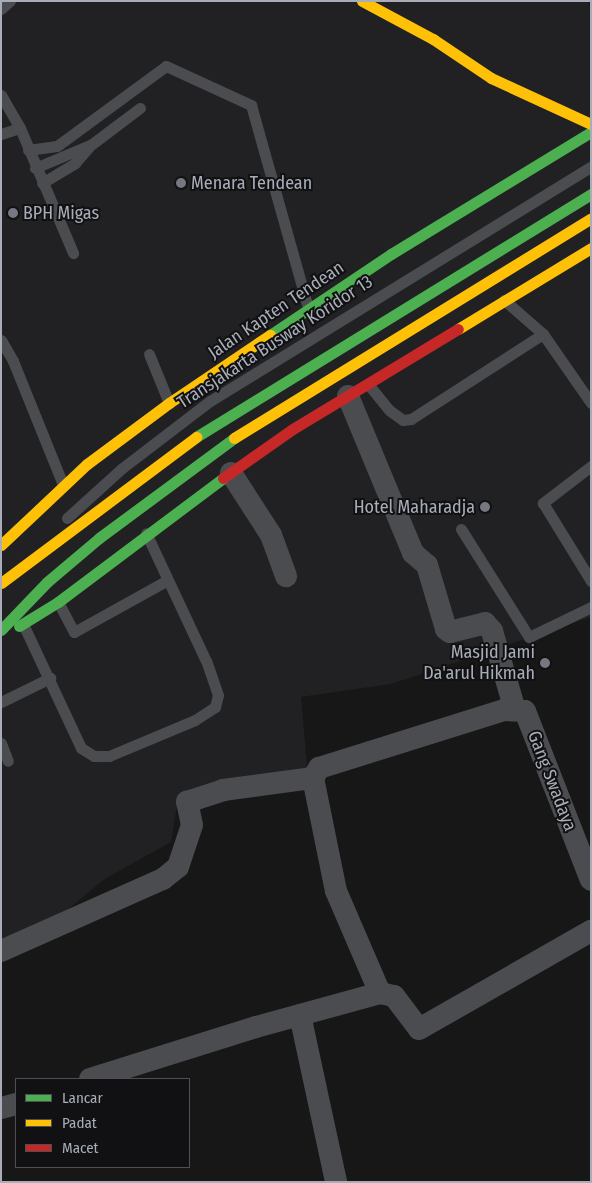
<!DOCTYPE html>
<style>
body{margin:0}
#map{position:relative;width:592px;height:1183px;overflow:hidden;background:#171717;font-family:"Fira Sans Condensed",sans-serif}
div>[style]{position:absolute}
.built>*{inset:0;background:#212123}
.lane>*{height:11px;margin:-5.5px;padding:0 5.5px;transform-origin:5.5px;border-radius:5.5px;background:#4b4c50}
.street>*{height:22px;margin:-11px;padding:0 11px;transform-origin:11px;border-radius:11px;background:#4b4c50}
.fast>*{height:11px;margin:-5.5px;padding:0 5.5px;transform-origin:5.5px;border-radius:5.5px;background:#4caf50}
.slow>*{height:11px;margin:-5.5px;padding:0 5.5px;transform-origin:5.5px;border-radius:5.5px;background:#ffc107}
.jam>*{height:11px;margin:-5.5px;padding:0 5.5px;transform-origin:5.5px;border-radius:5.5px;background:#c62828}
.dots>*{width:14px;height:14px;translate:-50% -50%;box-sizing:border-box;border:2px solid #111113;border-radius:50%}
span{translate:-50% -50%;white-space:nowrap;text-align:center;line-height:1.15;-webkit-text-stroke:4px #111113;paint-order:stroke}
.poi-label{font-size:18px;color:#a8adb8}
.left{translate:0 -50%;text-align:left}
.right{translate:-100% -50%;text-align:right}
.street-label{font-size:18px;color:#a8adb8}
.frame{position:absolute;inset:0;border:2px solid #a8adb8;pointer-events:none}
.legend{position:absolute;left:15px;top:1078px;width:175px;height:90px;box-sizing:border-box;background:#111113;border:1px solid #4d4f55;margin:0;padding:6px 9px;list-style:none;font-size:15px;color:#a8adb8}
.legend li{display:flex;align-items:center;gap:10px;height:25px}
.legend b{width:25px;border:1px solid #4d4f55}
</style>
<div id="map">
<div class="built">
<i style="clip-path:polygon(1px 1px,588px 1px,591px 11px,591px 617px,391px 684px,301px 697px,308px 777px,178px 800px,171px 842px,103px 880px,64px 913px,1px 951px)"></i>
</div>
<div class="lane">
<i style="left:1px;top:9px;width:12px;rotate:-42deg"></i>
<i style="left:1px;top:95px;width:38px;rotate:60deg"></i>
<i style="left:20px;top:128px;width:136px;rotate:67deg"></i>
<i style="left:1px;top:134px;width:20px;rotate:-18deg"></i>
<i style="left:28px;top:150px;width:29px;rotate:-8deg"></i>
<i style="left:57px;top:146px;width:135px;rotate:-36.3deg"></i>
<i style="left:166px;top:66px;width:94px;rotate:24.6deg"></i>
<i style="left:251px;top:105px;width:211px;rotate:74.3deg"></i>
<i style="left:35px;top:168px;width:62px;rotate:-22.8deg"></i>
<i style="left:92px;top:144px;width:60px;rotate:-36.9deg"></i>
<i style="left:42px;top:183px;width:39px;rotate:-31deg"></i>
<i style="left:75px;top:163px;width:21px;rotate:-49deg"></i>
<i style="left:504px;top:300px;width:52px;rotate:41.1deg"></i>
<i style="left:543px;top:334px;width:84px;rotate:55.2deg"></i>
<i style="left:1px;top:340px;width:24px;rotate:60deg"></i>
<i style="left:13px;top:361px;width:134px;rotate:68deg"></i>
<i style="left:149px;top:354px;width:53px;rotate:67.8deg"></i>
<i style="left:368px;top:384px;width:33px;rotate:51deg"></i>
<i style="left:389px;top:410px;width:17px;rotate:36deg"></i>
<i style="left:403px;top:420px;width:8px;rotate:-7deg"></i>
<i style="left:411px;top:419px;width:157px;rotate:-32.8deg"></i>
<i style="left:591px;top:466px;width:61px;rotate:142.4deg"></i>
<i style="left:543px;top:503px;width:92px;rotate:58.4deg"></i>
<i style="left:67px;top:518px;width:73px;rotate:-42.2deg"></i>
<i style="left:121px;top:469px;width:112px;rotate:-37.4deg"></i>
<i style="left:210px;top:401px;width:447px;rotate:-31.6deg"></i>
<i style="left:461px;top:529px;width:128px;rotate:57.8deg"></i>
<i style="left:529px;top:637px;width:69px;rotate:-25.8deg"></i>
<i style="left:58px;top:602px;width:34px;rotate:62deg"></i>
<i style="left:74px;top:632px;width:107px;rotate:-29deg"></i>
<i style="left:23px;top:624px;width:137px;rotate:64.9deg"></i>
<i style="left:81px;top:748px;width:15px;rotate:32deg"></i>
<i style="left:94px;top:756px;width:15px"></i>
<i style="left:109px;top:756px;width:93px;rotate:-22.7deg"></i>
<i style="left:195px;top:720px;width:24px;rotate:-33deg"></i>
<i style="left:215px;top:707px;width:12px;rotate:-76deg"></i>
<i style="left:218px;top:695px;width:36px;rotate:-109deg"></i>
<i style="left:206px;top:661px;width:141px;rotate:-115.1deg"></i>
<i style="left:1px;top:702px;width:55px;rotate:-26.1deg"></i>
<i style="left:1px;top:743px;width:19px;rotate:69deg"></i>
</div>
<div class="street">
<i style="left:348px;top:396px;width:170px;rotate:67.5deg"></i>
<i style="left:413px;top:553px;width:18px;rotate:41deg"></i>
<i style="left:427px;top:565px;width:67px;rotate:73.5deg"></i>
<i style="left:446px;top:629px;width:5px;rotate:37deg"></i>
<i style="left:450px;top:632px;width:36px;rotate:-14deg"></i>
<i style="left:485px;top:623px;width:11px;rotate:49deg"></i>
<i style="left:492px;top:631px;width:82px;rotate:73.8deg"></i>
<i style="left:231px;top:473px;width:74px;rotate:57.2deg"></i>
<i style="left:271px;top:535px;width:44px;rotate:69.9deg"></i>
<i style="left:313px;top:778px;width:115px;rotate:78.5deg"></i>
<i style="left:336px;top:891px;width:111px;rotate:66.7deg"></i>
<i style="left:1px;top:951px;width:177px;rotate:-24deg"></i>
<i style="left:163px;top:879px;width:19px;rotate:-39deg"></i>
<i style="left:178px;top:867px;width:44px;rotate:-71.6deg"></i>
<i style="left:192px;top:825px;width:24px;rotate:-102deg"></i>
<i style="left:187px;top:802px;width:38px;rotate:-18deg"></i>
<i style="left:223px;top:790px;width:91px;rotate:-7.6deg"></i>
<i style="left:313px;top:778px;width:12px;rotate:-59deg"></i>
<i style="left:319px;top:768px;width:194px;rotate:-17.4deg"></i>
<i style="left:504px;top:710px;width:21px;rotate:3deg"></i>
<i style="left:525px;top:711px;width:181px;rotate:68.7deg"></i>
<i style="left:300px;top:1015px;width:171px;rotate:77.8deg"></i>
<i style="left:90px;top:1079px;width:174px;rotate:-17.4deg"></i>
<i style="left:256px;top:1027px;width:129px;rotate:-15.3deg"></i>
<i style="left:380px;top:993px;width:14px;rotate:12deg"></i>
<i style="left:394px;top:996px;width:41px;rotate:52.9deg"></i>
<i style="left:419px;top:1029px;width:198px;rotate:-29.7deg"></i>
<i style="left:1px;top:1108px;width:16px;rotate:-15deg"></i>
</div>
<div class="fast">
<i style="left:270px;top:335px;width:146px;rotate:-33.8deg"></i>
<i style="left:391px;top:254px;width:234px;rotate:-31.4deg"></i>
<i style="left:196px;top:437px;width:464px;rotate:-31.6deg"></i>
<i style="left:19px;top:626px;width:46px;rotate:-31.6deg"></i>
<i style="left:58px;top:602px;width:206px;rotate:-36.9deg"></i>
<i style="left:1px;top:630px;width:66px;rotate:-46.2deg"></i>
<i style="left:47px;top:582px;width:68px;rotate:-40.2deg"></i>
<i style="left:99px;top:538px;width:168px;rotate:-36.5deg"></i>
</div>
<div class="slow">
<i style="left:362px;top:1px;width:81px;rotate:28.2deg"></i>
<i style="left:433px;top:39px;width:70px;rotate:33.9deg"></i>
<i style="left:491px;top:78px;width:110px;rotate:24.7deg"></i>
<i style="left:458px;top:329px;width:156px;rotate:-31.3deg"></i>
<i style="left:234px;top:438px;width:419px;rotate:-31.6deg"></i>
<i style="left:1px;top:545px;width:118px;rotate:-43.3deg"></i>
<i style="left:87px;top:464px;width:102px;rotate:-36.6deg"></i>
<i style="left:169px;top:403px;width:122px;rotate:-34deg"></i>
<i style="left:1px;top:583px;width:244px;rotate:-36.8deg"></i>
</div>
<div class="jam">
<i style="left:223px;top:478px;width:83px;rotate:-35.2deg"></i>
<i style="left:291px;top:430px;width:195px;rotate:-31.2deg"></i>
</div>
<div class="dots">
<i style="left:181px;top:183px;background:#757880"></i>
<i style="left:13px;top:213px;background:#757880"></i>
<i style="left:485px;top:507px;background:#757880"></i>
<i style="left:545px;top:663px;background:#757880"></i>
</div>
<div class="poi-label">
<span class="left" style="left:191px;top:183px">Menara Tendean</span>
<span class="left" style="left:23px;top:213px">BPH Migas</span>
<span class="right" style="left:475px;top:507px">Hotel Maharadja</span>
<span class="right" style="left:535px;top:663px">Masjid Jami<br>Da'arul Hikmah</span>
</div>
<div class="street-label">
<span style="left:276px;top:310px;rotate:-34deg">Jalan Kapten Tendean</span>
<span style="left:275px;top:342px;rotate:-33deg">Transjakarta Busway Koridor 13</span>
<span style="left:552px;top:781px;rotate:69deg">Gang Swadaya</span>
</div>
<div class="frame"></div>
<ul class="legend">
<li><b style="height:6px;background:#4caf50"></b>Lancar</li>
<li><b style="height:6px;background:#ffc107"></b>Padat</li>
<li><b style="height:6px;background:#c62828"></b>Macet</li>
</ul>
</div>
